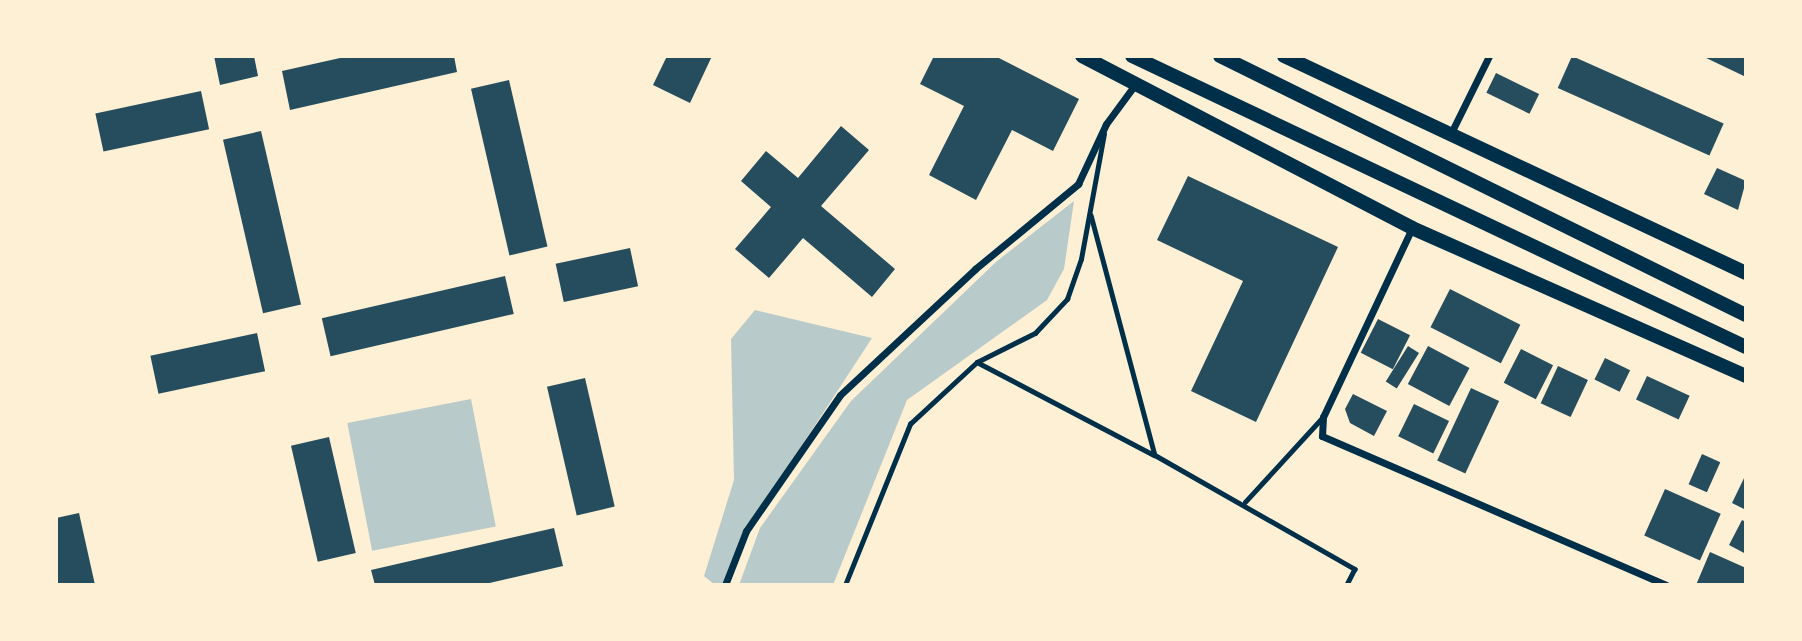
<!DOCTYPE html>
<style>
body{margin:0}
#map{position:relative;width:1802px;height:641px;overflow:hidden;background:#fdf0d5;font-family:Inter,sans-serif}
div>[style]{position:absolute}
.green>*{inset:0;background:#b9caca;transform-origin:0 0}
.building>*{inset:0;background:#264d5e;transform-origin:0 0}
.service>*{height:4.5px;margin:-2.25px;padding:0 2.25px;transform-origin:2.25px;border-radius:2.25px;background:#003049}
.minor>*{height:7px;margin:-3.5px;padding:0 3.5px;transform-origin:3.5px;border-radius:3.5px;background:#003049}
.primary>*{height:14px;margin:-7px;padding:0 7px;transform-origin:7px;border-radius:7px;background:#003049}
span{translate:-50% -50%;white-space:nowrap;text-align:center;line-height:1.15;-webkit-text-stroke:6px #fdf0d5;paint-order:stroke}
.frame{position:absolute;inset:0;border:58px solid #fdf0d5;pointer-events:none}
</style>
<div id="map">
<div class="green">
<i style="clip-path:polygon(1074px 201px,1064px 269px,1047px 300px,907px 400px,833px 585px,739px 585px,760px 528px,851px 401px,997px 261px)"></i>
<i style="clip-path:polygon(755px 310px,872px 338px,746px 531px,725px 585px,715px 585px,704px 576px,734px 480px,731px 339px)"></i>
<i style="left:471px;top:399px;width:130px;height:126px;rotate:79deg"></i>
</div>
<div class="building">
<i style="clip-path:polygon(214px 56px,254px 56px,258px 76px,220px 85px)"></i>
<i style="clip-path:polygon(349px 56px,454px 56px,457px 72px,290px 110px,282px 71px)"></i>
<i style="clip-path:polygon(667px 56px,712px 56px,690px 103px,653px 85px)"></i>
<i style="clip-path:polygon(934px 56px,995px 56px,1079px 99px,1053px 151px,1012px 130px,976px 200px,929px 175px,964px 106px,920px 84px)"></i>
<i style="left:1572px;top:56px;width:166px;height:35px;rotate:24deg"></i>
<i style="clip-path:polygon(1702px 56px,1746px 56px,1746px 77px)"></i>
<i style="left:1496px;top:73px;width:48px;height:22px;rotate:26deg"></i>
<i style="left:509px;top:80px;width:171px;height:39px;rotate:77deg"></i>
<i style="left:201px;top:91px;width:39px;height:108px;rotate:78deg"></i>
<i style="clip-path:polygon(841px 126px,869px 150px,821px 206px,895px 269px,872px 297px,803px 238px,769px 278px,735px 249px,771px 207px,741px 181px,766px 151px,798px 178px)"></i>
<i style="left:261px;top:131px;width:178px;height:39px;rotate:77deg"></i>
<i style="clip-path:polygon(1717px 168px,1746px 181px,1738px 210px,1704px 194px)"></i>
<i style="clip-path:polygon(1188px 176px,1338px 247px,1256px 422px,1191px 391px,1243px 281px,1157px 240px)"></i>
<i style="left:630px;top:248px;width:39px;height:76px;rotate:78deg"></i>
<i style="left:505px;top:276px;width:39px;height:188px;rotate:77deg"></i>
<i style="left:1450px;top:289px;width:79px;height:43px;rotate:27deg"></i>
<i style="left:1378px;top:319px;width:36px;height:38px;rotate:27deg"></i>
<i style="left:257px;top:333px;width:39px;height:109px;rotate:78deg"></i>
<i style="left:1408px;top:346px;width:13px;height:42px;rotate:32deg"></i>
<i style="left:1428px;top:346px;width:47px;height:43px;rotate:28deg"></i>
<i style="left:1521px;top:349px;width:36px;height:38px;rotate:27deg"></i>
<i style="left:1605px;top:358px;width:28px;height:24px;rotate:26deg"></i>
<i style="left:1558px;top:366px;width:33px;height:41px;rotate:25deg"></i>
<i style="left:1647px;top:376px;width:47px;height:26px;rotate:25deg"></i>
<i style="left:585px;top:378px;width:132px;height:39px;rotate:77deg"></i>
<i style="left:1471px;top:388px;width:31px;height:80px;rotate:25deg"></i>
<i style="clip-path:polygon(1353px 394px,1387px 411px,1374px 436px,1350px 423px,1345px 409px)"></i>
<i style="left:1414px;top:404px;width:39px;height:36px;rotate:26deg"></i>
<i style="left:329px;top:437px;width:119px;height:39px;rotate:77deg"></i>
<i style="left:1702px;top:454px;width:20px;height:33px;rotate:24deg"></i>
<i style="clip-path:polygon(1746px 474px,1746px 510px,1732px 503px)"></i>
<i style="left:1665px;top:489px;width:61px;height:51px;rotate:24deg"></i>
<i style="clip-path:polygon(79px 513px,95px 585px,56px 585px,56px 518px)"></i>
<i style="clip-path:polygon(1742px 520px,1746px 522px,1746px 554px,1729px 545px)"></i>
<i style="clip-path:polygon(554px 528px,563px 566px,481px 585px,375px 585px,371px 570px)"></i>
<i style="clip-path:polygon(1710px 552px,1746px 568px,1746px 585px,1696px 585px)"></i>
</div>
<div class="service">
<i style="left:1091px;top:215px;width:248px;rotate:75.1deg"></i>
<i style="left:1155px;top:455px;width:230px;rotate:29.7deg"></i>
<i style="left:1355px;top:569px;width:18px;rotate:117deg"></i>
<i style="left:977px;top:362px;width:200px;rotate:27.7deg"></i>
<i style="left:1245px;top:502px;width:114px;rotate:-47.5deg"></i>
<i style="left:845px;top:585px;width:174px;rotate:-68deg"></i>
<i style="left:910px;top:424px;width:91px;rotate:-42.8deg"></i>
<i style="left:977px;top:362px;width:65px;rotate:-26.6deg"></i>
<i style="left:1035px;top:333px;width:47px;rotate:-46.7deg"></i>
<i style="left:1067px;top:299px;width:42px;rotate:-70.7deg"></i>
<i style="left:1081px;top:259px;width:127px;rotate:-79.6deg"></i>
</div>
<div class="minor">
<i style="left:1451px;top:133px;width:86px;rotate:-63.7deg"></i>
<i style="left:1412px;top:228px;width:209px;rotate:115.2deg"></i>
<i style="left:1323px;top:417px;width:19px;rotate:93deg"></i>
<i style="left:1322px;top:436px;width:375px;rotate:23.4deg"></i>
<i style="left:725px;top:585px;width:58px;rotate:-68.7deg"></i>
<i style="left:746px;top:531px;width:165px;rotate:-55.3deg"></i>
<i style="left:840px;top:395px;width:185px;rotate:-43deg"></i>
<i style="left:975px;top:269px;width:134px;rotate:-39.5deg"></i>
<i style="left:1078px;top:184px;width:66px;rotate:-65deg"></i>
<i style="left:1106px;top:124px;width:47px;rotate:-53.6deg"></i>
</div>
<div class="primary">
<i style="left:1082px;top:56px;width:372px;rotate:27.5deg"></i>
<i style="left:1412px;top:228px;width:365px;rotate:23.9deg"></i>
<i style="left:1132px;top:56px;width:679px;rotate:25.36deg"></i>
<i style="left:1220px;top:56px;width:586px;rotate:26.22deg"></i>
<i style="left:1284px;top:56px;width:510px;rotate:25.16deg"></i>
</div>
<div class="frame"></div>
</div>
